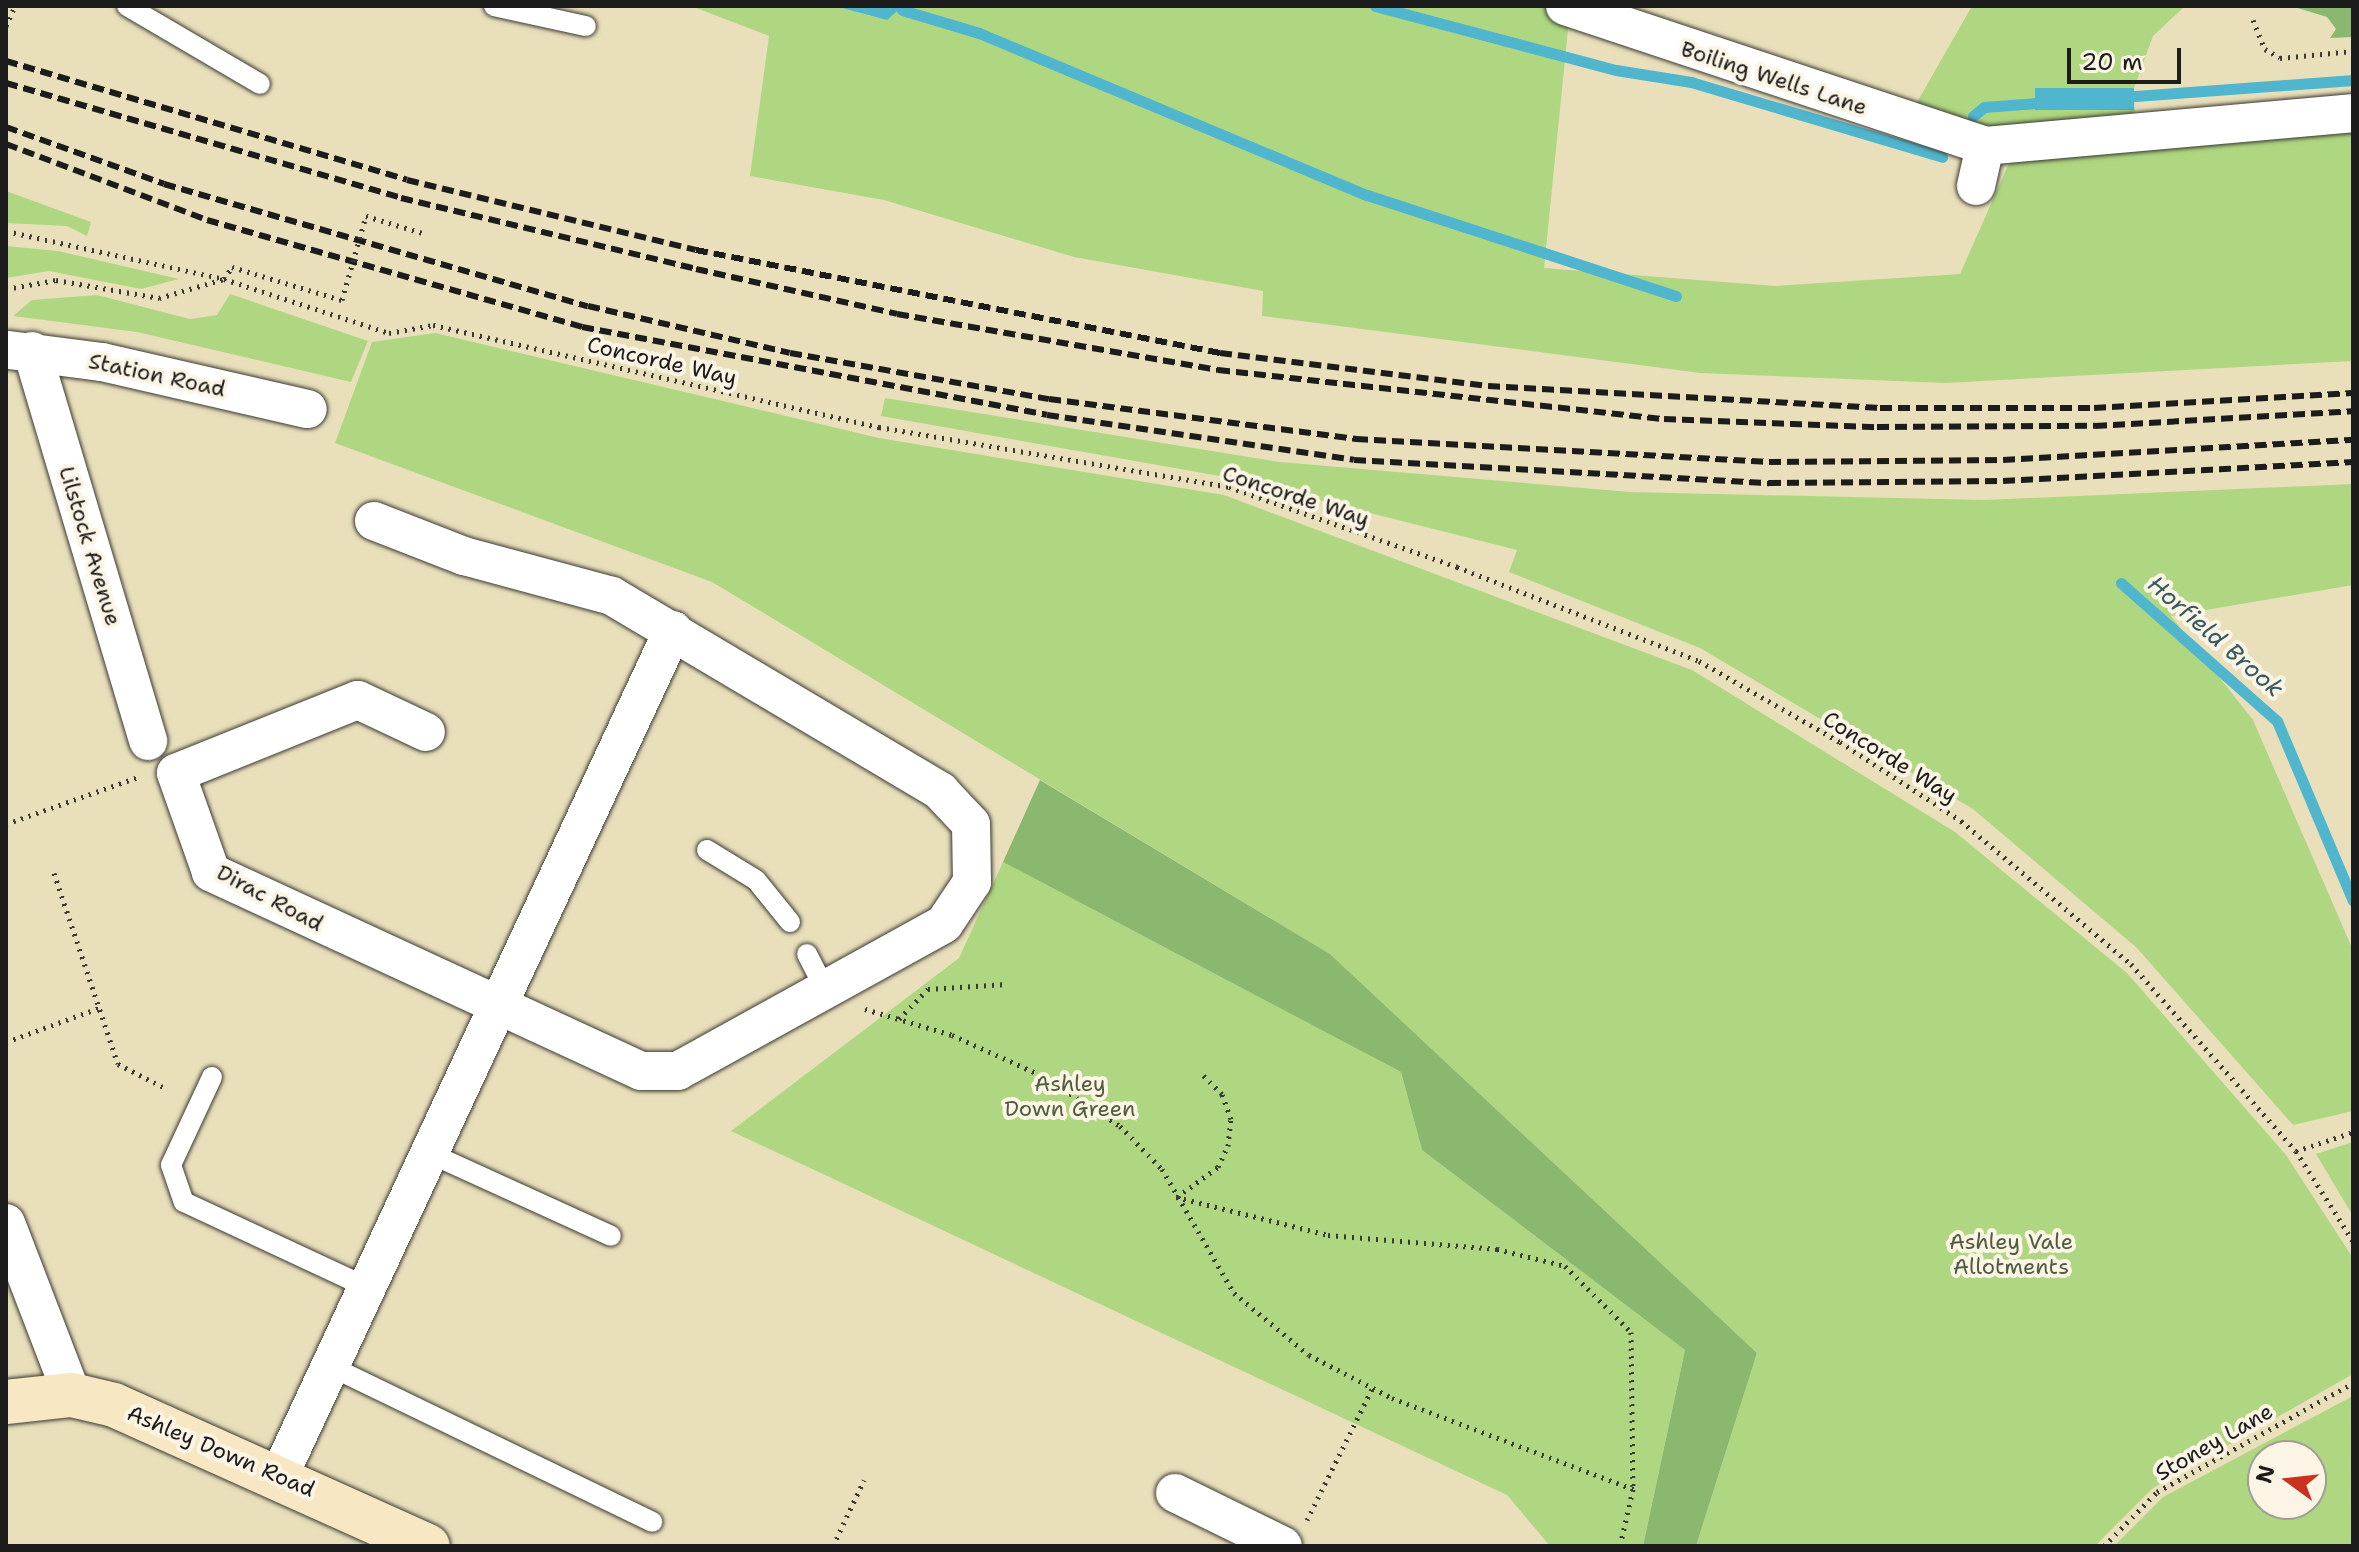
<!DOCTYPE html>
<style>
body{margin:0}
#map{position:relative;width:2359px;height:1552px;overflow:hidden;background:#e9e0bb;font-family:"Shantell Sans",sans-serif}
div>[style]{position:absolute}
.green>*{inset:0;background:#afd781}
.forest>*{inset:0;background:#8bb86f}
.water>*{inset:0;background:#50b6ce;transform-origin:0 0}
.stream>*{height:11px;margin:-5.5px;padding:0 5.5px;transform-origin:5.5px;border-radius:5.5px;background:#50b6ce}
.path>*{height:5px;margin-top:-2.5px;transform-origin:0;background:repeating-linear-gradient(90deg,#3b3934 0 2px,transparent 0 8px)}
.roads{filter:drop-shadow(0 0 2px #3b3934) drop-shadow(0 0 2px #3b3934)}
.service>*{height:20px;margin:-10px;padding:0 10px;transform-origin:10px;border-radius:10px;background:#fff}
.minor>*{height:38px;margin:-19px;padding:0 19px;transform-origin:19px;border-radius:19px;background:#fff}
.secondary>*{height:44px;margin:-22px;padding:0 22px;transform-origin:22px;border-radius:22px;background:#f7e8c3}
.rail>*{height:6px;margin-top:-3px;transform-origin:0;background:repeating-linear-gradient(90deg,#1c1c1c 0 12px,transparent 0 18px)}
.path-bridge>*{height:5px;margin-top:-2.5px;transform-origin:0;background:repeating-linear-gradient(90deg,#3b3934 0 2px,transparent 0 8px)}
span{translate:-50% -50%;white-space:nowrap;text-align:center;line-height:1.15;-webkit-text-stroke:8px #fcf5e5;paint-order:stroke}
.street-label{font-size:22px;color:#1c1c1c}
.park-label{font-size:22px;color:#4f5d3f}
.water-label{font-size:24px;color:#315a63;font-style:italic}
.frame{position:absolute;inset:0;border:8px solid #1c1c1c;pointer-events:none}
.north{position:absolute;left:2247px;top:1440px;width:80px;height:80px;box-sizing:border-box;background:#fcf5e5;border:2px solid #a29e95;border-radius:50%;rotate:285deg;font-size:22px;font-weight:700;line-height:32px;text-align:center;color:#1c1c1c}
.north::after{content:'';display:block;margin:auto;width:28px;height:36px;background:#c8321e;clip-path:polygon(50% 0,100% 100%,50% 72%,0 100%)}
.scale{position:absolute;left:2067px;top:48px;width:114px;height:36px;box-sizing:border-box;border:4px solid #1c1c1c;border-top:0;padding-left:10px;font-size:24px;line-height:28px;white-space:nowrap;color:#1c1c1c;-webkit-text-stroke:6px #fcf5e5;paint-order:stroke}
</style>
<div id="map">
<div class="green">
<i style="clip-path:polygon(691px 6px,834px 6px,879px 18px,903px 6px,1553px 6px,1569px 20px,1544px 268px,1775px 286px,1960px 274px,2010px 161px,2353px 129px,2353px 361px,1946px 383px,1700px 373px,1262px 316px,1263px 291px,1074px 257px,884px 200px,750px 176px,769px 36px)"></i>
<i style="clip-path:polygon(1972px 6px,2185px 6px,2153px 36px,2134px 88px,2135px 123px,1988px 137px,1912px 111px)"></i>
<i style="clip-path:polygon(6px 191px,91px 222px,87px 236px,67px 226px,6px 223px)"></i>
<i style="clip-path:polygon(6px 246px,58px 251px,179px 279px,141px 289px,49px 271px,6px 278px)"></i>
<i style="clip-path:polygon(230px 294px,368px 341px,351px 382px,137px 332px,13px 316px,32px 300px,97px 295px,190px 319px,217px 315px)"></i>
<i style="clip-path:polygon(435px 333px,879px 438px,1224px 495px,1692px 670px,1955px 832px,2127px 973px,2286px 1155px,2353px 1258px,2353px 1374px,2153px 1488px,2095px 1546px,1696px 1546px,1757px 1353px,1330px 954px,712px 582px,335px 443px,372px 342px)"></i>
<i style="clip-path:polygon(885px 398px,1280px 462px,1630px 492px,1984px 500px,2353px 484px,2353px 585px,2171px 616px,2253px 720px,2353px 950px,2353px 1111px,2293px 1125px,2137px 948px,1973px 809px,1700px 648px,1509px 572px,1517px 550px,1231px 478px,881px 416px)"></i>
<i style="clip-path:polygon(1003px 862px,1401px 1072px,1422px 1150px,1685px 1350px,1643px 1546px,1550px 1546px,1507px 1495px,731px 1131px,959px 958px)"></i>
<i style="clip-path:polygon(2353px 1142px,2353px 1216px,2316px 1154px)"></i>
<i style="clip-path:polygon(evenodd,2353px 1396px,2353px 1546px,2114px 1546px,2163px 1497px,2353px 1396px,2263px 1456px,2311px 1456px,2311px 1504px,2263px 1504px,2263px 1456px)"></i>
</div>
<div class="forest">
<i style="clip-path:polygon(2291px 6px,2353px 6px,2353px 37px,2330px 38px,2336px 29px,2327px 17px)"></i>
<i style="clip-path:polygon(1040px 780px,1330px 954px,1757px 1353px,1696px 1546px,1643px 1546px,1685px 1350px,1422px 1150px,1401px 1072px,1003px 862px)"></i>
</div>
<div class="water">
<i style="clip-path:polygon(834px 6px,903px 6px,887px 20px)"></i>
<i style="left:2134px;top:88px;width:22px;height:99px;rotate:90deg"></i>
</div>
<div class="stream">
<i style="left:1375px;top:6px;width:249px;rotate:14.9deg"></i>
<i style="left:1616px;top:70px;width:76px;rotate:9.1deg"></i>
<i style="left:1691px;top:82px;width:262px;rotate:16.6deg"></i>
<i style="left:902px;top:10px;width:80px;rotate:16.6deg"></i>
<i style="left:979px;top:33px;width:420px;rotate:22.7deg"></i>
<i style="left:1367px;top:195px;width:325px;rotate:18.1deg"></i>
<i style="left:2122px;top:97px;width:232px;rotate:-4.2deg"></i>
<i style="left:1973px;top:116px;width:14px;rotate:-39deg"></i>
<i style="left:1984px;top:107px;width:65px;rotate:-4.4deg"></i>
<i style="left:2121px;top:583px;width:208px;rotate:41.5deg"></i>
<i style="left:2277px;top:721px;width:195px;rotate:67.1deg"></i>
</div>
<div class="path">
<i style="left:2253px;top:20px;width:31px;rotate:68deg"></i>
<i style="left:2265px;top:49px;width:17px;rotate:31deg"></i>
<i style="left:2280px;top:58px;width:73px;rotate:-5.5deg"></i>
<i style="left:6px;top:26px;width:22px;rotate:-66deg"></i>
<i style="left:366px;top:216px;width:63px;rotate:16.7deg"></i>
<i style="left:6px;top:231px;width:223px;rotate:12.4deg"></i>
<i style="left:224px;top:279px;width:174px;rotate:18.1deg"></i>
<i style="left:389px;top:333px;width:45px;rotate:-10.3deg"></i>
<i style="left:433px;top:325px;width:458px;rotate:12.9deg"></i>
<i style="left:879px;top:427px;width:355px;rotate:9.7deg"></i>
<i style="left:1229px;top:487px;width:242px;rotate:19.3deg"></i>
<i style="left:1457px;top:567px;width:260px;rotate:21.2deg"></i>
<i style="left:1699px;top:661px;width:163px;rotate:29.9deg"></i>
<i style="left:1840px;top:742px;width:145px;rotate:33.1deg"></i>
<i style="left:1961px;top:821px;width:222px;rotate:40.1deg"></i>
<i style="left:2131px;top:964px;width:249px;rotate:48.6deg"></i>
<i style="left:2296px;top:1151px;width:60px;rotate:-18.4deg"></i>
<i style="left:6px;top:289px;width:51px;rotate:-10.2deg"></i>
<i style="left:56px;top:280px;width:105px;rotate:9.9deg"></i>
<i style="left:159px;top:298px;width:68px;rotate:-16.3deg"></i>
<i style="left:224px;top:279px;width:14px;rotate:-56deg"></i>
<i style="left:232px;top:267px;width:115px;rotate:16.7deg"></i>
<i style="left:6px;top:824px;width:140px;rotate:-19.6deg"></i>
<i style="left:54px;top:873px;width:201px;rotate:71.5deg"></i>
<i style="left:118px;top:1064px;width:53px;rotate:27.1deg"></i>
<i style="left:865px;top:1009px;width:91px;rotate:16.6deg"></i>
<i style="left:952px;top:1035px;width:100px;rotate:24.3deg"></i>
<i style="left:1043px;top:1076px;width:92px;rotate:33deg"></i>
<i style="left:1120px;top:1126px;width:60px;rotate:45.7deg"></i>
<i style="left:1162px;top:1169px;width:143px;rotate:59.9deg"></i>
<i style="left:1234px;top:1293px;width:97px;rotate:39.6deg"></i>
<i style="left:1309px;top:1355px;width:93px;rotate:27.4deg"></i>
<i style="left:1392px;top:1398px;width:258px;rotate:20.7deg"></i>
<i style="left:1633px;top:1489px;width:58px;rotate:102.8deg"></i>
<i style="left:899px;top:1019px;width:42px;rotate:-46deg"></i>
<i style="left:928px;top:989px;width:79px;rotate:-3.6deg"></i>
<i style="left:6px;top:1042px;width:99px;rotate:-20.1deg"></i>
<i style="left:2296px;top:1151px;width:107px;rotate:57.7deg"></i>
<i style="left:1176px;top:1197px;width:157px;rotate:14deg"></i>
<i style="left:1328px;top:1235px;width:170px;rotate:4.7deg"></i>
<i style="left:1497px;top:1249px;width:70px;rotate:14deg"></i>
<i style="left:1565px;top:1266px;width:93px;rotate:45deg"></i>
<i style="left:1631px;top:1332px;width:157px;rotate:89.3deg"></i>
<i style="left:1177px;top:1197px;width:51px;rotate:-36.2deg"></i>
<i style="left:1218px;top:1167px;width:23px;rotate:-65deg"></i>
<i style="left:1228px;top:1146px;width:27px;rotate:-84deg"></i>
<i style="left:1231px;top:1119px;width:27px;rotate:-110deg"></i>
<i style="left:1222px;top:1094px;width:28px;rotate:-135deg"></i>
<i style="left:1307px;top:1520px;width:146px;rotate:-63.6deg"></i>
<i style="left:833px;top:1546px;width:73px;rotate:-64.8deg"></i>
<i style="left:2104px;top:1546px;width:76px;rotate:-45.5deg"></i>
<i style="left:2157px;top:1492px;width:224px;rotate:-29.1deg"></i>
</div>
<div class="roads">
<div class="service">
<i style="left:127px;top:6px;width:154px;rotate:30.4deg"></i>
<i style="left:494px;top:6px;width:94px;rotate:12.3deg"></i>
<i style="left:707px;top:850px;width:57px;rotate:31.5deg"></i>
<i style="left:756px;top:880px;width:54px;rotate:51deg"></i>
<i style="left:807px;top:954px;width:42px;rotate:62.8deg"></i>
<i style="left:212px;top:1077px;width:97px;rotate:115deg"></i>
<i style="left:171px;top:1165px;width:39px;rotate:71deg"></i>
<i style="left:184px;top:1202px;width:201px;rotate:25deg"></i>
<i style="left:427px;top:1152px;width:202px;rotate:24.5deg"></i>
<i style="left:330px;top:1366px;width:358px;rotate:25.8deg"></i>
</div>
<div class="minor">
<i style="left:1565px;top:6px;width:443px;rotate:18.4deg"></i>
<i style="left:1985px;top:146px;width:369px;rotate:-5.1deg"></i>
<i style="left:1976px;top:186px;width:41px;rotate:-77.3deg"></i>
<i style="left:9px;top:350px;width:94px;rotate:7.4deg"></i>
<i style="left:102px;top:362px;width:211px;rotate:12.9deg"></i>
<i style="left:32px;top:351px;width:407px;rotate:73.4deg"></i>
<i style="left:374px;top:521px;width:97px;rotate:21.3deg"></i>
<i style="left:464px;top:556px;width:153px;rotate:15.1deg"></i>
<i style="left:612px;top:596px;width:382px;rotate:30.7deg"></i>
<i style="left:940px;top:791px;width:45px;rotate:46.8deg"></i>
<i style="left:971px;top:824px;width:58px;rotate:89deg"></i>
<i style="left:972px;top:882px;width:50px;rotate:123.7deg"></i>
<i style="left:944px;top:924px;width:304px;rotate:151.1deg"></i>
<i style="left:678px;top:1071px;width:37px;rotate:180deg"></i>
<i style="left:641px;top:1071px;width:474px;rotate:-155.2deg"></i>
<i style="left:211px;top:872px;width:105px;rotate:-109.5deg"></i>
<i style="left:176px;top:773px;width:196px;rotate:-21.9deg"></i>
<i style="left:358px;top:700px;width:75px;rotate:25.2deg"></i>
<i style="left:6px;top:1223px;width:184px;rotate:69deg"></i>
<i style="left:280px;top:1474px;width:931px;rotate:-65.03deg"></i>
<i style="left:1175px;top:1493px;width:120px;rotate:26.1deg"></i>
</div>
<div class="secondary">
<i style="left:6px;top:1402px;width:66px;rotate:-6.1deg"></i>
<i style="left:72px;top:1395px;width:43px;rotate:13.4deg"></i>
<i style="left:114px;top:1405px;width:344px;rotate:24.2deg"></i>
</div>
</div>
<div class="rail">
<i style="left:6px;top:61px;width:418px;rotate:16.5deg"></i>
<i style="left:407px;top:180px;width:297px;rotate:13.6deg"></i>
<i style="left:696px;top:250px;width:534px;rotate:11.12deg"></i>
<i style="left:1220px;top:353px;width:270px;rotate:7deg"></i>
<i style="left:1488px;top:386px;width:393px;rotate:3.2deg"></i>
<i style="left:1880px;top:408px;width:214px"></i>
<i style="left:2094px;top:408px;width:259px;rotate:-3.3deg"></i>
<i style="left:6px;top:83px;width:411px;rotate:16.2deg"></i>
<i style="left:401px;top:198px;width:303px;rotate:13.5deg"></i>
<i style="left:696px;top:269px;width:206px;rotate:12.6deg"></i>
<i style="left:897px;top:314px;width:326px;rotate:9.9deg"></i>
<i style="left:1218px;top:370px;width:449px;rotate:6.3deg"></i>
<i style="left:1664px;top:419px;width:213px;rotate:2.2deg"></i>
<i style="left:1877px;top:427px;width:218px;rotate:-0.3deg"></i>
<i style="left:2095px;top:426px;width:258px;rotate:-3.3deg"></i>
<i style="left:6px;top:127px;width:168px;rotate:19.8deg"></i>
<i style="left:164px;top:184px;width:441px;rotate:16.1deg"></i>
<i style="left:588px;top:306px;width:207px;rotate:13.1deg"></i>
<i style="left:790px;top:353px;width:263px;rotate:10.1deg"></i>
<i style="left:1049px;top:399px;width:310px;rotate:7.4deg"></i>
<i style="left:1356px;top:439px;width:414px;rotate:3.2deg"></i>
<i style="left:1769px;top:462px;width:234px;rotate:-0.5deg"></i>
<i style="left:2003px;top:460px;width:351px;rotate:-3.3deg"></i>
<i style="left:6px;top:144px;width:215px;rotate:20.7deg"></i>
<i style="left:207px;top:220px;width:390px;rotate:15.9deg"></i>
<i style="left:582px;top:327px;width:473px;rotate:10.7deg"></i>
<i style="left:1047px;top:415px;width:310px;rotate:8.3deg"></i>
<i style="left:1354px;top:460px;width:416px;rotate:3.2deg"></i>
<i style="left:1769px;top:483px;width:234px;rotate:-0.5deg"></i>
<i style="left:2003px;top:481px;width:351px;rotate:-3.1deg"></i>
</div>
<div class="path-bridge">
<i style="left:342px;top:300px;width:87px;rotate:-74.1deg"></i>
</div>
<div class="street-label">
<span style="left:1774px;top:78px;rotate:18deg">Boiling Wells Lane</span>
<span style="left:662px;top:361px;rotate:13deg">Concorde Way</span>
<span style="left:157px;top:375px;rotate:12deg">Station Road</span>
<span style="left:1296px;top:496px;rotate:18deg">Concorde Way</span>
<span style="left:90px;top:546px;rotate:73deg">Lilstock Avenue</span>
<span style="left:1890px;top:757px;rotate:32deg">Concorde Way</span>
<span style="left:270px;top:898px;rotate:28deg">Dirac Road</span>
<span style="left:2214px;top:1442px;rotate:-30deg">Stoney Lane</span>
<span style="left:221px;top:1451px;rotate:23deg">Ashley Down Road</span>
</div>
<div class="park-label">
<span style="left:1070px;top:1096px">Ashley<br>Down Green</span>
<span style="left:2011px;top:1254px">Ashley Vale<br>Allotments</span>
</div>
<div class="water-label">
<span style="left:2215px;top:637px;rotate:41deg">Horfield Brook</span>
</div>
<div class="frame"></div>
<div class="north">N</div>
<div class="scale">20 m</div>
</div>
